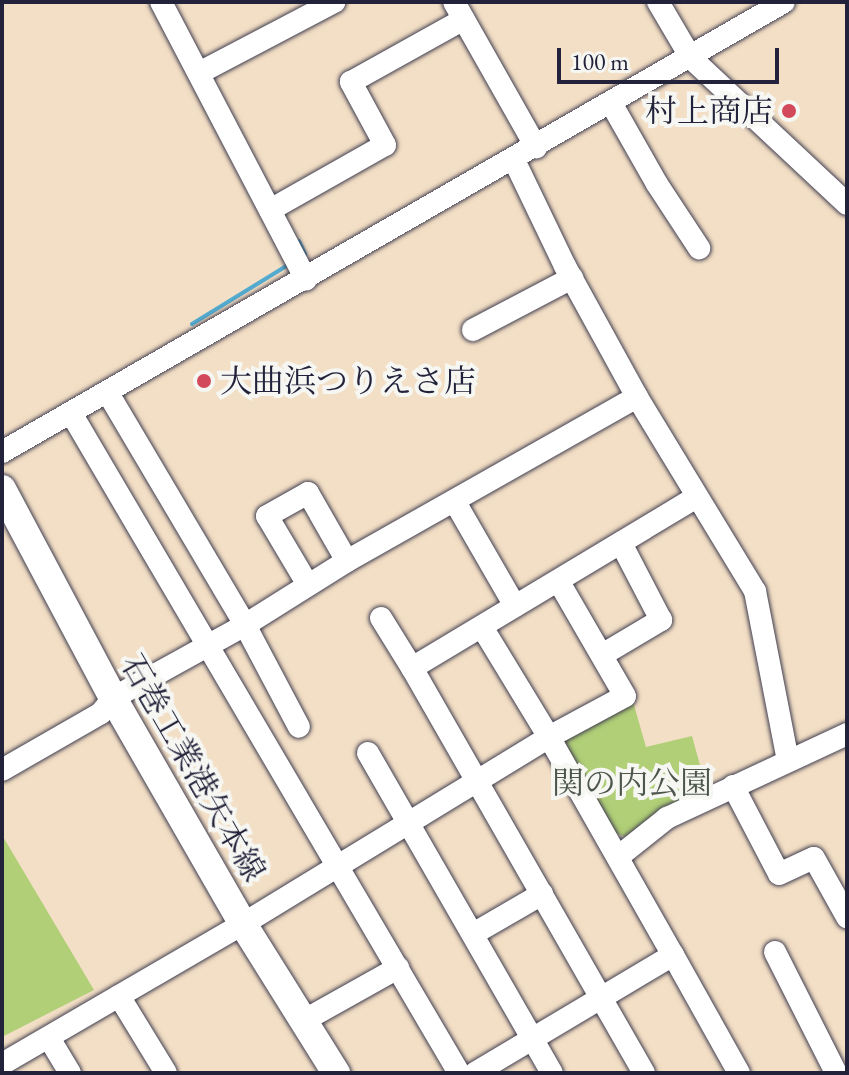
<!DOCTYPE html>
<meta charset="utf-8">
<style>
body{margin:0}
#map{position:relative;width:849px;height:1075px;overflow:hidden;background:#f3dfc5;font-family:"EB Garamond","Noto Serif JP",serif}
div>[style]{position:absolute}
.green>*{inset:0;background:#b0cf77}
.stream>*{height:4px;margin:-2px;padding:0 2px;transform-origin:2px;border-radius:2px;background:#54abd0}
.roads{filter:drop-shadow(0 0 2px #413e50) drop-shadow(0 0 2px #413e50)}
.minor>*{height:22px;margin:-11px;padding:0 11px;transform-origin:11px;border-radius:11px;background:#fff}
.major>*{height:28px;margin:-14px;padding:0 14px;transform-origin:14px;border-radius:14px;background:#fff}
.dots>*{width:22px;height:22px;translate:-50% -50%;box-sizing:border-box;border:4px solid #f6f6f2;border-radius:50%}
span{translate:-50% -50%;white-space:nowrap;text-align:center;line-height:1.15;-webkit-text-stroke:8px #f6f6f2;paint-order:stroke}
.poi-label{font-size:32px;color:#22223b}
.right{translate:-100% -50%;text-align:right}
.left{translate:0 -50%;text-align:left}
.street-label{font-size:32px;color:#22223b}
.park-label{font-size:32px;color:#4d564d}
.frame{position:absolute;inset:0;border:4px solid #22223b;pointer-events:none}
.scale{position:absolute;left:557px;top:48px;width:222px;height:36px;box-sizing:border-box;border:4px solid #22223b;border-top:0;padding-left:10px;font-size:24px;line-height:28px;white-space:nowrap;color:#22223b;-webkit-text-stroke:6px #f6f6f2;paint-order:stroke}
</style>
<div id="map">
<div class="green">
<i style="clip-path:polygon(632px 698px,646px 747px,692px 736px,706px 787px,663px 808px,625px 837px,614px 832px,562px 747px,564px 738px)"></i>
<i style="clip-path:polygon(2px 835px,94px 990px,2px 1037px)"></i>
</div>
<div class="stream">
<i style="left:299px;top:241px;width:14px;rotate:65deg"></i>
<i style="left:305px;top:254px;width:4px;rotate:146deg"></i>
<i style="left:192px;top:324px;width:116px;rotate:-31.6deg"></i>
</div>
<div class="roads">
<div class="minor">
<i style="left:161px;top:2px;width:313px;rotate:62.4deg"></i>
<i style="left:454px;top:2px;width:167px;rotate:60.5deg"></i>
<i style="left:658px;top:2px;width:65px;rotate:59.5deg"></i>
<i style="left:691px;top:58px;width:214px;rotate:43.1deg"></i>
<i style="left:199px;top:73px;width:153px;rotate:-27.7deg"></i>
<i style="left:611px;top:103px;width:93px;rotate:60.4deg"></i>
<i style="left:657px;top:184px;width:77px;rotate:56.7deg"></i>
<i style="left:270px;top:210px;width:132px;rotate:-29.5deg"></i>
<i style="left:385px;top:145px;width:72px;rotate:-118.4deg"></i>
<i style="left:351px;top:82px;width:129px;rotate:-29.1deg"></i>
<i style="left:473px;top:330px;width:112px;rotate:-27.7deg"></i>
<i style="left:108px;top:393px;width:269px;rotate:59.4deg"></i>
<i style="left:245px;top:625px;width:115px;rotate:62.1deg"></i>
<i style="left:637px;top:397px;width:227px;rotate:58.7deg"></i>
<i style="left:755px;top:591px;width:173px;rotate:79deg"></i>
<i style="left:71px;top:413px;width:766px;rotate:59.55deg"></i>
<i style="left:2px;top:452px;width:902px;rotate:-29.92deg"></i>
<i style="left:455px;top:502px;width:120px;rotate:60deg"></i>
<i style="left:308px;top:585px;width:80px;rotate:-120.7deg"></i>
<i style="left:267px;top:516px;width:47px;rotate:-29.3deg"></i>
<i style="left:308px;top:493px;width:78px;rotate:60.2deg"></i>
<i style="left:381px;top:618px;width:59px;rotate:58.2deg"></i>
<i style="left:482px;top:627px;width:129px;rotate:58.7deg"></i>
<i style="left:549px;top:737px;width:86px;rotate:-28.3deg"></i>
<i style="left:625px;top:696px;width:132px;rotate:-120.1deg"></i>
<i style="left:602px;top:655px;width:69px;rotate:-30.7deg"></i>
<i style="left:661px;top:620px;width:87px;rotate:-117.5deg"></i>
<i style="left:368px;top:753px;width:369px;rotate:60.1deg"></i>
<i style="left:2px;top:770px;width:114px;rotate:-29.9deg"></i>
<i style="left:101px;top:713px;width:19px;rotate:-51deg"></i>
<i style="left:113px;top:698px;width:151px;rotate:-28.9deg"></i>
<i style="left:245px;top:625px;width:120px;rotate:-32.1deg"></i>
<i style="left:347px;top:561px;width:333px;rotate:-29.5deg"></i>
<i style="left:637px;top:397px;width:149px;rotate:-118.8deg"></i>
<i style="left:565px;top:266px;width:118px;rotate:-115.7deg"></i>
<i style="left:733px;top:786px;width:99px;rotate:62.4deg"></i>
<i style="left:779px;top:874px;width:38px;rotate:-25deg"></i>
<i style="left:814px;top:858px;width:68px;rotate:60.8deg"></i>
<i style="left:618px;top:857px;width:63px;rotate:-38.5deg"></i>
<i style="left:667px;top:818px;width:199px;rotate:-25deg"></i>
<i style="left:473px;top:934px;width:80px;rotate:-30.1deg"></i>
<i style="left:775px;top:952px;width:136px;rotate:63.2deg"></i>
<i style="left:673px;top:955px;width:135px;rotate:60.8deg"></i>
<i style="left:119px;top:996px;width:90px;rotate:58.6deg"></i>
<i style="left:303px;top:1021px;width:109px;rotate:-29.2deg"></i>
<i style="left:49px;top:1038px;width:41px;rotate:59deg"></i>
<i style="left:2px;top:1064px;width:279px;rotate:-30.2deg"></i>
<i style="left:243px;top:924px;width:359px;rotate:-31.4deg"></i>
<i style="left:549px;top:737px;width:251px;rotate:60.4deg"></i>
<i style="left:673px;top:955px;width:230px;rotate:149.2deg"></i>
<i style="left:644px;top:1073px;width:467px;rotate:-119.8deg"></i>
<i style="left:412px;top:668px;width:332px;rotate:-31deg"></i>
</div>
<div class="major">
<i style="left:2px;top:489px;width:237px;rotate:62deg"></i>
<i style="left:113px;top:698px;width:261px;rotate:60.1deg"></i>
<i style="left:243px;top:924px;width:176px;rotate:58deg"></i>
</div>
</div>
<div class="dots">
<i style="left:789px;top:111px;background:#d1495b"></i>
<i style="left:204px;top:381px;background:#d1495b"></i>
</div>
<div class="poi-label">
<span class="right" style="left:773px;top:111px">村上商店</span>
<span class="left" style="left:220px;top:381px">大曲浜つりえさ店</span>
</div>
<div class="street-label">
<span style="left:193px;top:768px;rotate:60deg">石巻工業港矢本線</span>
</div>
<div class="park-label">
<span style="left:632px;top:783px">関の内公園</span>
</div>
<div class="frame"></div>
<div class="scale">100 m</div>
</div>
